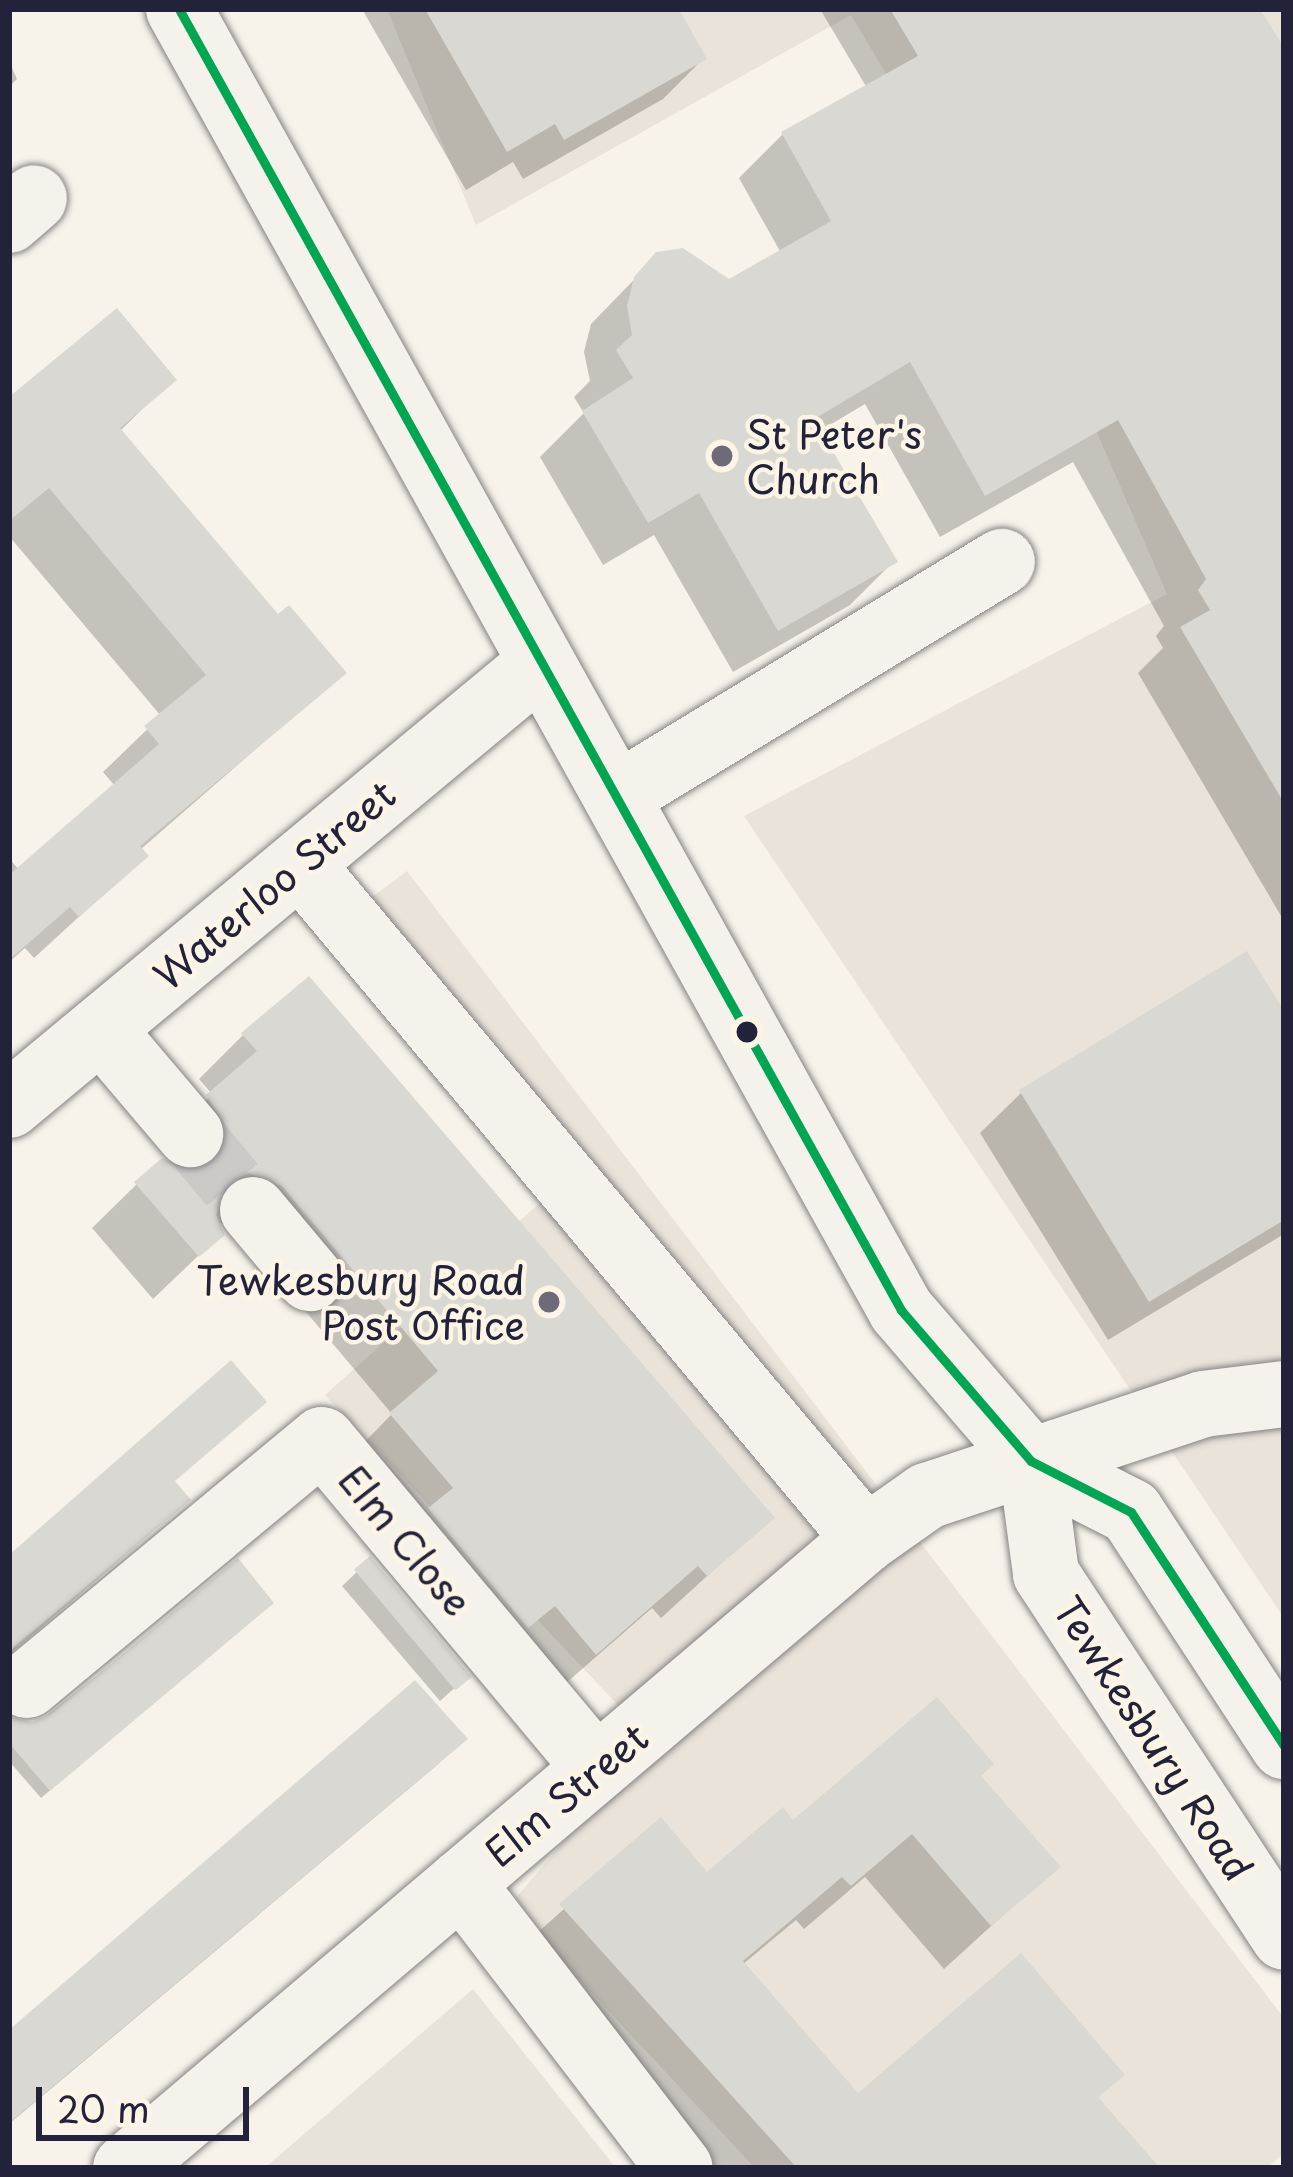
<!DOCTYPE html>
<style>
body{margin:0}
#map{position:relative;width:1293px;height:2177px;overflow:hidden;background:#f7f3ea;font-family:"Playpen Sans",sans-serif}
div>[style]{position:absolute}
.built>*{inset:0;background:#e9e3d9}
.green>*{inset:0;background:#e8e3da}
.shadow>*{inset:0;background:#0003}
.building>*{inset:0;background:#dad8d2;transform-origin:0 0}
.minor-tunnel>*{height:66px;margin-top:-33px;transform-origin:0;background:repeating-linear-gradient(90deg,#ccc9c7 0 66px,transparent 0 99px)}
.roads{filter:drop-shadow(0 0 3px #868485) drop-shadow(0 0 3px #868485)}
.minor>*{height:66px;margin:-33px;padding:0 33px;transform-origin:33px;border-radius:33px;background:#f5f2ec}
.highway>*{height:66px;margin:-33px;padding:0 33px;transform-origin:33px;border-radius:33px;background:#f5f2ec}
.bus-1>*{height:9px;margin:-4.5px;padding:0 4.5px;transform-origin:4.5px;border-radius:4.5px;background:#00a651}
.dots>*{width:33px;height:33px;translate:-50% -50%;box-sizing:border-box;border:6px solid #fcf5e5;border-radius:50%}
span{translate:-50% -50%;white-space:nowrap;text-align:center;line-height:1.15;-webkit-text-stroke:9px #fcf5e5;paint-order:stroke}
.poi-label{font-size:39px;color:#22223b}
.left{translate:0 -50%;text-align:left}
.right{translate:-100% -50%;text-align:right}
.street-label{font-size:39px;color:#22223b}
.frame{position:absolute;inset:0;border:12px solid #22223b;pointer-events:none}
.scale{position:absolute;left:36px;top:2087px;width:213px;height:54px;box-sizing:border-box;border:6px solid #22223b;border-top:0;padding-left:15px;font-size:36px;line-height:42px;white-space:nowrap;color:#22223b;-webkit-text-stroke:9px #fcf5e5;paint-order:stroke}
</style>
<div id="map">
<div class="built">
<i style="clip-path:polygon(387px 9px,1284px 9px,1284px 1618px,744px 816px,1167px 594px,1089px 414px,851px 15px,476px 225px)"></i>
<i style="clip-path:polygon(407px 871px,1284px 2018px,1284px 2153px,1267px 2168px,755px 2168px,510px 1905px,650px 1739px,325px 1395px,553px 1191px,333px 926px)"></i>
</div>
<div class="green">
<i style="clip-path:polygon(473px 1989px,616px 2168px,270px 2168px,268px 2165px)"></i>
</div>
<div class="shadow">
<i style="clip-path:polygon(362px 9px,675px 9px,704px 58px,663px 99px,523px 179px,513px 162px,466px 190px)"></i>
<i style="clip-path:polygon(820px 9px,1257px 9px,1284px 54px,1284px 921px,1138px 673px,1163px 648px,1156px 636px,1164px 626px,1073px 462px,940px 537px,865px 404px,818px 432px,894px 561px,850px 605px,733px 672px,654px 535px,603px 565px,540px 457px,584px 413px,574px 397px,590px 381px,584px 352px,591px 324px,658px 255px,729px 283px,781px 253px,739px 178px,783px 134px,867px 88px)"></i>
<i style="clip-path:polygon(9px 61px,17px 79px,9px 87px)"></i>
<i style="clip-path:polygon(173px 379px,120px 431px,277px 618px,343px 673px,140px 850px,145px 856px,34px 958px,25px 948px,9px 962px,9px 858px,19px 870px,115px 786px,103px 772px,161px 716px,9px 536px,9px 401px)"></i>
<i style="clip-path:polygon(1284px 1017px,1284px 1234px,1108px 1340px,980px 1133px,1021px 1093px)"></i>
<i style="clip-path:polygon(243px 1035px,771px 1518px,661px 1618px,652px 1608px,550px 1697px,347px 1460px,392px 1414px,237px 1230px,215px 1221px,221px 1234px,153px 1299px,92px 1228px,137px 1184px,180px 1169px,164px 1142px,212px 1094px,199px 1079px)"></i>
<i style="clip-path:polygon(172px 1482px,172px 1515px,9px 1655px,9px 1559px)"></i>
<i style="clip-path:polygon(238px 1563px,256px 1617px,41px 1798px,9px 1761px,9px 1716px,35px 1725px)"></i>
<i style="clip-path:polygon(357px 1572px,467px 1677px,440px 1701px,342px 1586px)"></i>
<i style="clip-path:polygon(464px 1739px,436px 1766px,9px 2124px,9px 2034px)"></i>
<i style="clip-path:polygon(978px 1777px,1056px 1867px,944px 1969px,865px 1877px,804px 1929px,796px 1920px,742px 1965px,858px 2097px,1121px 2074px,1096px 2099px,1156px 2168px,707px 2168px,516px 1952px,661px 1822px,707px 1876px,792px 1824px)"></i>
</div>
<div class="building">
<i style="clip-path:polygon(425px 9px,679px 9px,707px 59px,564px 140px,555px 124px,507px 152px)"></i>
<i style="clip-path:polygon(890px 9px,1260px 9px,1284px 48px,1284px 803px,1180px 627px,1210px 610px,1198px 590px,1206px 579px,1118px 420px,985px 496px,910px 362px,814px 419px,898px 562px,778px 631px,699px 493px,648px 523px,582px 411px,633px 378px,616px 350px,632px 335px,627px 306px,634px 277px,656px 252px,683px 248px,729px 279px,831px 221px,781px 132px,918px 56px)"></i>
<i style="clip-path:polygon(117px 308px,177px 380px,120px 428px,278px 614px,289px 605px,347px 673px,140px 846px,149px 856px,79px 917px,70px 907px,9px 960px,9px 875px,159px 744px,144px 726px,206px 675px,49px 488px,9px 521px,9px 397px)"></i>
<i style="clip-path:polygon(1247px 951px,1284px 1011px,1284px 1220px,1149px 1302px,1019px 1090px)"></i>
<i style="clip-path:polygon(309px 976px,775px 1518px,707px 1576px,698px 1566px,596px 1655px,555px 1606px,528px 1628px,428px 1508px,453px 1488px,389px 1413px,438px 1371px,282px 1186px,248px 1173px,228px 1182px,216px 1215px,225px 1235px,199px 1257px,134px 1182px,162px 1158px,196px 1171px,215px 1162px,227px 1128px,206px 1095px,257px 1051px,241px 1033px)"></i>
<i style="clip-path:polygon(231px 1360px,267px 1402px,175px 1481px,191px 1500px,9px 1651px,9px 1555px)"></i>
<i style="left:370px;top:1556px;width:158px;height:21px;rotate:50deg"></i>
<i style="clip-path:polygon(238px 1558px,274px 1603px,50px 1791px,9px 1743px,9px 1717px,32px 1722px,51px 1714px)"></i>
<i style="clip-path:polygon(415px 1680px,468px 1739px,9px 2123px,9px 2030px)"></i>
<i style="clip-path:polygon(937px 1697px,994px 1764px,981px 1776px,1061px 1867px,991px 1926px,912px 1834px,851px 1886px,842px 1877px,743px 1961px,858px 2093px,1021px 1953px,1125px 2075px,1098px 2097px,1160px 2168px,797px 2168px,559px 1904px,661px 1817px,707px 1872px,783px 1807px,793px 1820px)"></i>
</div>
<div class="minor-tunnel">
<i style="left:190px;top:1134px;width:99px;rotate:50.3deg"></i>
</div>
<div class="roads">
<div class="minor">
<i style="left:9px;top:220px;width:33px;rotate:-41deg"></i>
<i style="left:620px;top:794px;width:447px;rotate:-31.3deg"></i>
<i style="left:300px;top:864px;width:881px;rotate:50.02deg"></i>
<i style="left:101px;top:1029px;width:138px;rotate:49.7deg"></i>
<i style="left:9px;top:1105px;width:690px;rotate:-39.71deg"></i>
<i style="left:253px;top:1210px;width:89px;rotate:50deg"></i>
<i style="left:27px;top:1685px;width:383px;rotate:-39.7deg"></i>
<i style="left:322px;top:1440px;width:427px;rotate:50.1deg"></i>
<i style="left:461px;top:1883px;width:359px;rotate:52.5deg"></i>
<i style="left:126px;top:2168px;width:971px;rotate:-40.36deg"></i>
<i style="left:866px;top:1539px;width:75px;rotate:-35.2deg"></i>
<i style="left:927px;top:1496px;width:291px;rotate:-18.4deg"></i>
<i style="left:1203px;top:1404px;width:82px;rotate:-7deg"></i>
</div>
<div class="highway">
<i style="left:179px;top:9px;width:1488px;rotate:60.97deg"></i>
<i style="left:901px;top:1310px;width:199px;rotate:49.3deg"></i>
<i style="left:1031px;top:1461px;width:112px;rotate:27deg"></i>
<i style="left:1131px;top:1512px;width:280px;rotate:56.8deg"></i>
<i style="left:1031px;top:1461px;width:114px;rotate:82.4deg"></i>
<i style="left:1046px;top:1574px;width:434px;rotate:56.7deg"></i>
</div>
</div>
<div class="bus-1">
<i style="left:179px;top:9px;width:1488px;rotate:60.97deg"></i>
<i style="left:901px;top:1310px;width:199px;rotate:49.3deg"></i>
<i style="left:1031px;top:1461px;width:112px;rotate:27deg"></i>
<i style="left:1131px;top:1512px;width:280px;rotate:56.8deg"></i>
</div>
<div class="dots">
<i style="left:722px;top:456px;background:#6d6b78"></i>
<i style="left:747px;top:1032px;background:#22223b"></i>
<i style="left:549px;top:1302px;background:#6d6b78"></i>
</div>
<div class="poi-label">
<span class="left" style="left:746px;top:456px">St Peter's<br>Church</span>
<span class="right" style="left:525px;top:1302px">Tewkesbury Road<br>Post Office</span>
</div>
<div class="street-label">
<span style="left:274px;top:884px;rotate:-40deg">Waterloo Street</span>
<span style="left:406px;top:1540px;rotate:50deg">Elm Close</span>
<span style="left:1154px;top:1738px;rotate:57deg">Tewkesbury Road</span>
<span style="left:566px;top:1794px;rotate:-40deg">Elm Street</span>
</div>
<div class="frame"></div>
<div class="scale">20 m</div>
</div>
